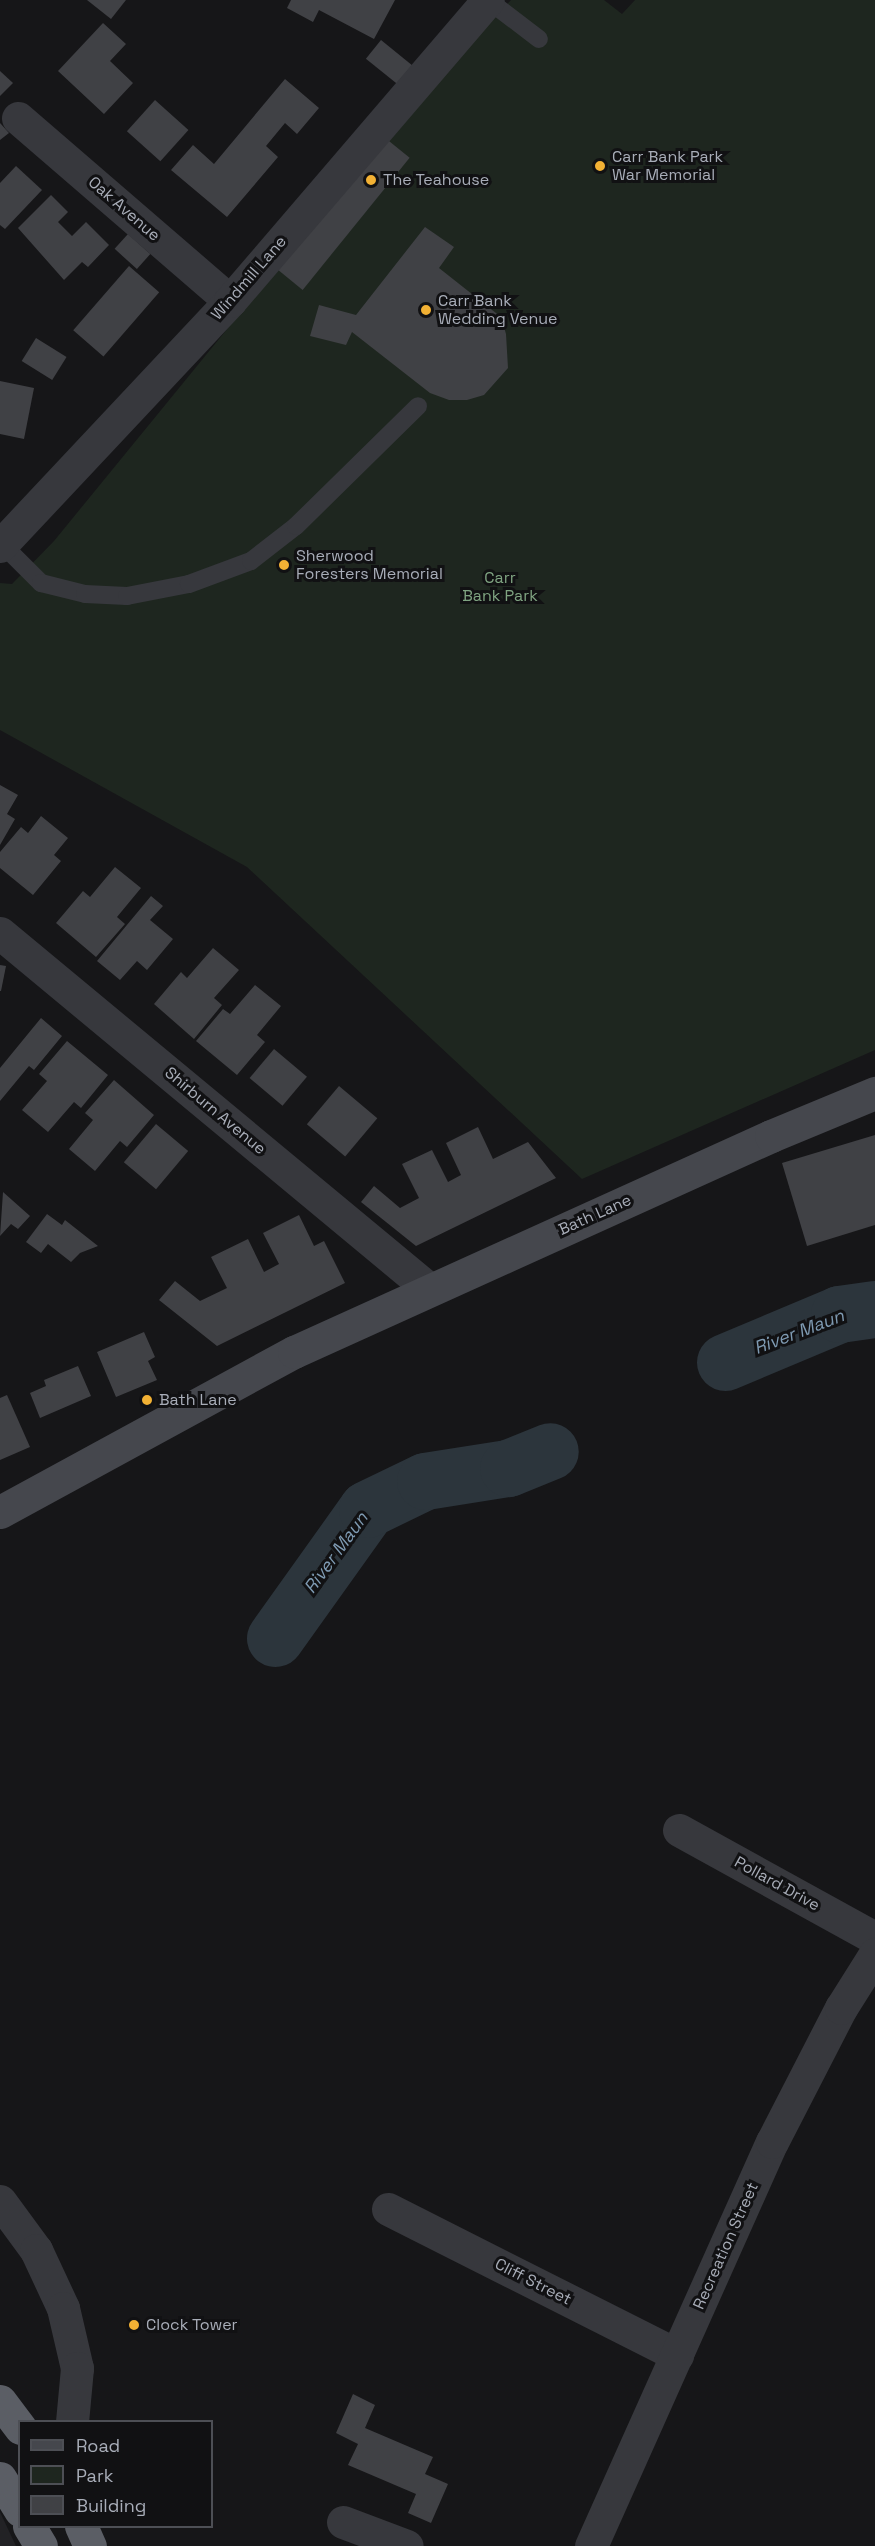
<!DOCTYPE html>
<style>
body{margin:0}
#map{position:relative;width:875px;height:2546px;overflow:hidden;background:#161618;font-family:"Space Grotesk",sans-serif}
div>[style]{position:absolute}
.built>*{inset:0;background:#222225}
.green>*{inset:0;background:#1e261f}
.river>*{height:57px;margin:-28.5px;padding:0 28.5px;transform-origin:28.5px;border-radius:28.5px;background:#2c353c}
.building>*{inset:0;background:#404145;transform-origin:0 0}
.service>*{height:18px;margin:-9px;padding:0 9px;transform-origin:9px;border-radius:9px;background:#37383d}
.minor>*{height:33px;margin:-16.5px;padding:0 16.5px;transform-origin:16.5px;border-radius:16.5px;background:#37383d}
.secondary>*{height:33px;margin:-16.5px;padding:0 16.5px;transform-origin:16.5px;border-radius:16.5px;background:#45474d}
.trunk>*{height:33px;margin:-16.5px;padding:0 16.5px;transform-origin:16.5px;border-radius:16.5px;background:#5b5e65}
.trunk-bridge>*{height:33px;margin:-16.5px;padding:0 16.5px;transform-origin:16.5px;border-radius:16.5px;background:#5b5e65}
.dots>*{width:16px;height:16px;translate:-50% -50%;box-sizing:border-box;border:3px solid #111113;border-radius:50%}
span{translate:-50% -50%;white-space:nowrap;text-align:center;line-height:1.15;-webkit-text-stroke:6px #111113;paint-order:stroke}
.poi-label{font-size:16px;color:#a8adb8}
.left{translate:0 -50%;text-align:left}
.street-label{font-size:16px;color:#a8adb8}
.park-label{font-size:16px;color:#7fa381}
.water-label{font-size:18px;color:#7f9bb3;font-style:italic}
.legend{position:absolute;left:18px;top:2420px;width:195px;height:108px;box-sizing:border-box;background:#111113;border:2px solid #4d4f55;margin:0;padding:8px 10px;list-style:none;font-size:18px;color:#a8adb8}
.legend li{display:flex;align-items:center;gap:12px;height:30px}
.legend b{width:30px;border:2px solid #4d4f55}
</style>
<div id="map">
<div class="built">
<i style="clip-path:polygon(0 2512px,16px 2546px,0 2546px)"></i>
</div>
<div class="green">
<i style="clip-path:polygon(511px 0,604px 0,622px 14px,635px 0,875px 0,875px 1050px,582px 1179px,247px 867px,0 730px,0 583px,12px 584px,54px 541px,384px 137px)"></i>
</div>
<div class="river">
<i style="left:725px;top:1362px;width:124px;rotate:-22.8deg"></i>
<i style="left:839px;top:1314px;width:36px;rotate:-8deg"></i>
<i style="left:275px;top:1638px;width:158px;rotate:-54.5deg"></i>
<i style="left:367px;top:1509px;width:64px;rotate:-25.8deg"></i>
<i style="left:425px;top:1481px;width:84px;rotate:-8.9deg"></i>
<i style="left:508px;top:1468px;width:45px;rotate:-22deg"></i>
</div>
<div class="building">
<i style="clip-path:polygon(87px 0,126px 0,111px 19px)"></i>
<i style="clip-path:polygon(291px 0,395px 0,374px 39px,319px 10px,313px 22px,287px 8px)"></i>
<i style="clip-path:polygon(103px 23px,126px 44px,110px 61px,133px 83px,104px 114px,58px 71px)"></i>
<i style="left:381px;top:40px;width:40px;height:24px;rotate:39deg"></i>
<i style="clip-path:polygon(0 71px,13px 83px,0 96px)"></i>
<i style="clip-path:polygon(285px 79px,319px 108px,297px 134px,285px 123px,266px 146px,278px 157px,227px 217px,171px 170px,193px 145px,214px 164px)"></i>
<i style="left:155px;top:100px;width:45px;height:42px;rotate:42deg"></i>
<i style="clip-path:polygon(0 123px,9px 133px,0 140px)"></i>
<i style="left:384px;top:137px;width:33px;height:170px;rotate:39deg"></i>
<i style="clip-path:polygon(16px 166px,42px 190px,5px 229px,0 225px,0 183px)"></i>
<i style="clip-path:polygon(51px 195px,68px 212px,58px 222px,72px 236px,86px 222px,109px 245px,88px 267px,82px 262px,64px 280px,18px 228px)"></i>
<i style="clip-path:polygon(425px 227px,454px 247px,439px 268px,501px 317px,506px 334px,508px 368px,484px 395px,467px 400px,449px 400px,430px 393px,352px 332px,346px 345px,310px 336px,319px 305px,356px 315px)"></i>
<i style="left:128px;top:234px;width:30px;height:20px;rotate:42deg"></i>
<i style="left:129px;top:266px;width:40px;height:85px;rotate:41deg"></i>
<i style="left:36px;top:338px;width:36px;height:27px;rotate:32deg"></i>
<i style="clip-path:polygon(0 381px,34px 388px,24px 439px,0 434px)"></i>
<i style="clip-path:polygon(0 785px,18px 795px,7px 814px,15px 819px,0 845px)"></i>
<i style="clip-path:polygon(41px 816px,68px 838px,54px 855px,61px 861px,33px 895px,0 868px,0 852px,21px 827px,28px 833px)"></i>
<i style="clip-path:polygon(115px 867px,141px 888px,117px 917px,125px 924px,96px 957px,56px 923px,83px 891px,90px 897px)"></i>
<i style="clip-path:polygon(151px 896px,163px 906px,150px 920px,173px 939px,147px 970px,137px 961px,120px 980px,97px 961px)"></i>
<i style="clip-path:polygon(213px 948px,239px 970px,214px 998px,222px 1005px,194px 1039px,154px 1004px,181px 972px,187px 978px)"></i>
<i style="clip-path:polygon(0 965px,6px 966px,1px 991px,0 991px)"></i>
<i style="clip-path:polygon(255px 985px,281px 1006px,257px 1035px,265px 1042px,237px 1075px,196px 1041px,223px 1009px,230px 1014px)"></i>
<i style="clip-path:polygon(41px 1018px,62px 1036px,34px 1070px,29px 1066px,0 1101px,0 1068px)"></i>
<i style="clip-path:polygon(67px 1041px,108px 1075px,81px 1108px,74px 1102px,48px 1132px,22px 1110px,47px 1081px,39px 1074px)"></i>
<i style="left:274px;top:1049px;width:43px;height:38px;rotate:40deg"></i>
<i style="clip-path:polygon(114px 1080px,154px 1115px,127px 1147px,120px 1141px,95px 1171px,69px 1149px,93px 1120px,85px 1113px)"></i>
<i style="left:339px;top:1086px;width:50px;height:50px;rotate:40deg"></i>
<i style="left:156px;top:1124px;width:42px;height:50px;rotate:40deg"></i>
<i style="clip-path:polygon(478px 1127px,493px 1159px,528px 1142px,556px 1178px,416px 1246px,361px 1202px,374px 1186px,400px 1208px,419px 1198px,402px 1164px,432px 1150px,448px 1182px,461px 1175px,446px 1143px)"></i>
<i style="clip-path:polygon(875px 1135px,875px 1225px,807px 1246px,782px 1163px)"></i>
<i style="clip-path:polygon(3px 1192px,30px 1216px,18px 1229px,11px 1224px,0 1236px)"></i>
<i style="clip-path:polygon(47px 1214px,62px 1225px,65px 1220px,98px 1246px,80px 1253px,71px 1262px,48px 1244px,41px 1253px,26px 1242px)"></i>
<i style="clip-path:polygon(299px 1215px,314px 1246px,324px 1241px,345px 1283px,217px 1346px,159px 1300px,175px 1281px,200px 1301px,227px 1288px,211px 1257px,248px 1239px,264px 1272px,279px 1264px,263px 1233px)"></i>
<i style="clip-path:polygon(144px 1332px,155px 1357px,148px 1361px,157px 1380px,116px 1397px,97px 1352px)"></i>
<i style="clip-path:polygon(78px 1366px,91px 1396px,40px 1418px,30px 1393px,46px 1386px,44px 1380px)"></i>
<i style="clip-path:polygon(7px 1395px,30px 1447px,0 1460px,0 1398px)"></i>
<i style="clip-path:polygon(353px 2394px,375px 2405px,365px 2428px,433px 2457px,425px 2474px,448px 2484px,431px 2523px,408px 2513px,416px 2494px,348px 2465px,358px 2444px,336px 2433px)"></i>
</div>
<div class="service">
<i style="left:488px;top:0;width:64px;rotate:37.4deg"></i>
<i style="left:3px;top:545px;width:54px;rotate:45deg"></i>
<i style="left:41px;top:583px;width:45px;rotate:14deg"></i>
<i style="left:85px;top:594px;width:42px;rotate:2.7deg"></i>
<i style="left:127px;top:596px;width:63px;rotate:-11deg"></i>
<i style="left:189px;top:584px;width:66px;rotate:-20.4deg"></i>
<i style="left:251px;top:561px;width:57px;rotate:-37.9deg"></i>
<i style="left:296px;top:526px;width:171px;rotate:-44.5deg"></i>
</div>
<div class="minor">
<i style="left:18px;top:118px;width:280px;rotate:40.8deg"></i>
<i style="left:0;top:546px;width:336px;rotate:-46.8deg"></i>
<i style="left:230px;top:301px;width:396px;rotate:-49.4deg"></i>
<i style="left:0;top:933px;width:557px;rotate:39.69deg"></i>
<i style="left:679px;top:1830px;width:224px;rotate:28.9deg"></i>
<i style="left:0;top:2201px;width:61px;rotate:53.7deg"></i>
<i style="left:36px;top:2250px;width:64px;rotate:65deg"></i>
<i style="left:63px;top:2308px;width:62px;rotate:76.9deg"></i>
<i style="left:77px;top:2368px;width:54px;rotate:95.3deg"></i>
<i style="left:388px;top:2209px;width:324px;rotate:26.8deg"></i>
<i style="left:343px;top:2522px;width:68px;rotate:20.6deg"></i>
<i style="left:591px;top:2546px;width:443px;rotate:-65.9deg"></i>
<i style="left:772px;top:2142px;width:151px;rotate:-62.8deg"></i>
<i style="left:841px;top:2008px;width:64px;rotate:-57.8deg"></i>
</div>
<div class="secondary">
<i style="left:0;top:1512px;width:335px;rotate:-28.6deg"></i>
<i style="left:294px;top:1352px;width:524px;rotate:-24.36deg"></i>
<i style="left:771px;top:1136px;width:113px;rotate:-22.5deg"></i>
</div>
<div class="trunk">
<i style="left:0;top:2401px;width:34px;rotate:53deg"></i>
<i style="left:0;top:2478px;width:38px;rotate:58deg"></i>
<i style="left:81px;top:2526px;width:22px;rotate:66deg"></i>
</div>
<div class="trunk-bridge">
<i style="left:29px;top:2526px;width:23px;rotate:59deg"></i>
</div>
<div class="dots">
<i style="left:600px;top:166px;background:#f2b134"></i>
<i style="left:371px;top:180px;background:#f2b134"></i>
<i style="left:426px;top:310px;background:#f2b134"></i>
<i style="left:284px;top:565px;background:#f2b134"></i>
<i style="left:147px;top:1400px;background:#f2b134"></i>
<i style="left:134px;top:2325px;background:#f2b134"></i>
</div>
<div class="poi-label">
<span class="left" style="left:612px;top:166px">Carr Bank Park<br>War Memorial</span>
<span class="left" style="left:383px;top:180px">The Teahouse</span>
<span class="left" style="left:438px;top:310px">Carr Bank<br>Wedding Venue</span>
<span class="left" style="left:296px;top:565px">Sherwood<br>Foresters Memorial</span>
<span class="left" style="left:159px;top:1400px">Bath Lane</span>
<span class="left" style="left:146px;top:2325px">Clock Tower</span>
</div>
<div class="street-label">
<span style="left:124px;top:209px;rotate:41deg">Oak Avenue</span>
<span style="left:249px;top:278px;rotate:-49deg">Windmill Lane</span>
<span style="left:215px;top:1111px;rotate:40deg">Shirburn Avenue</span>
<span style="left:595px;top:1215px;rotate:-24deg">Bath Lane</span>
<span style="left:777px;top:1884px;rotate:29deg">Pollard Drive</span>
<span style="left:726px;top:2246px;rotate:-66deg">Recreation Street</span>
<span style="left:533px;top:2282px;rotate:27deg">Cliff Street</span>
</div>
<div class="park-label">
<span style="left:500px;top:587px">Carr<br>Bank Park</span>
</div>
<div class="water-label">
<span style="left:799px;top:1332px;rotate:-21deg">River Maun</span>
<span style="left:336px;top:1553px;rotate:-54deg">River Maun</span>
</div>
<ul class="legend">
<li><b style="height:8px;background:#45474d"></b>Road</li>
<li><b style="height:16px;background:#1e261f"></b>Park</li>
<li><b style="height:16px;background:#404145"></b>Building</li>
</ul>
</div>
